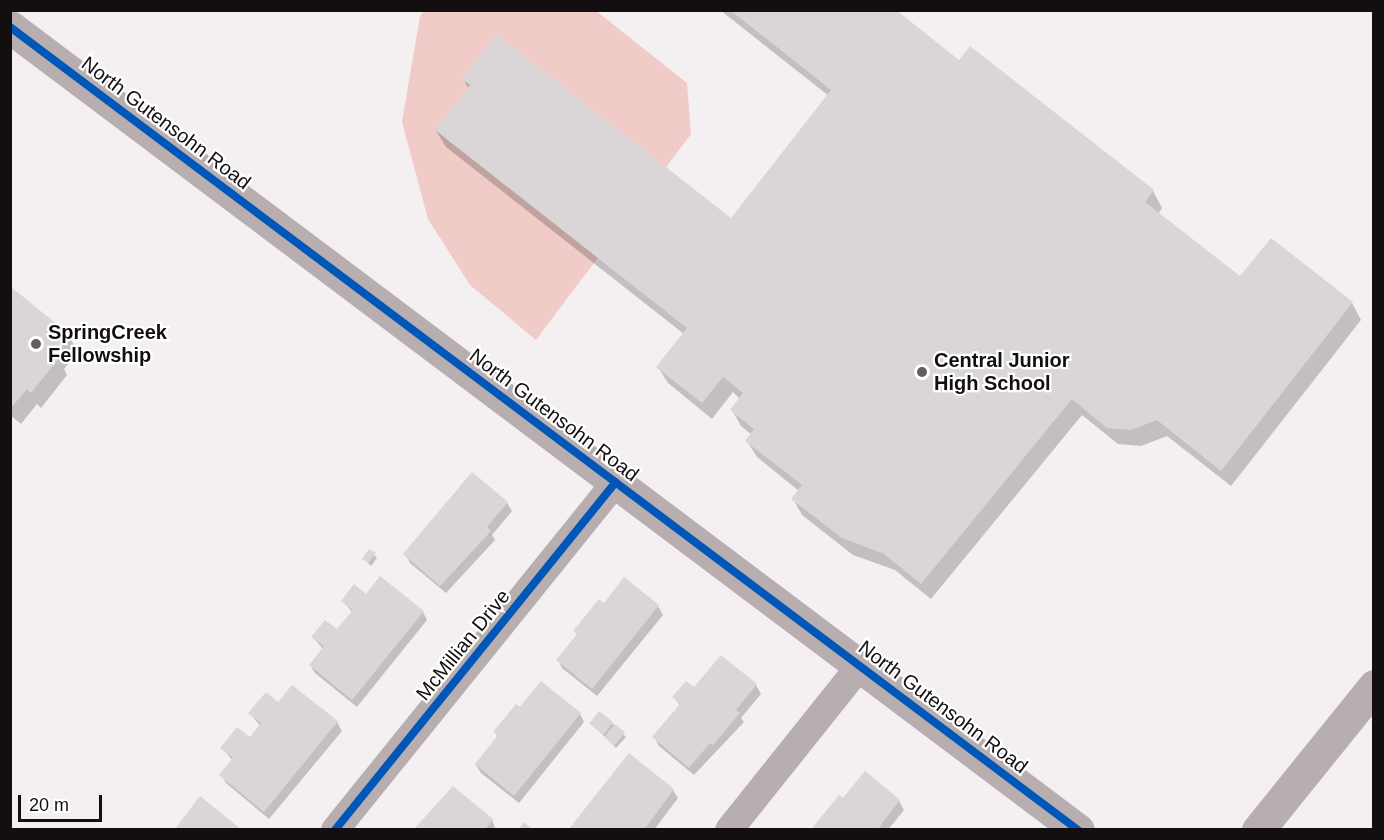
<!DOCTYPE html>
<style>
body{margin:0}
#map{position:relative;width:1384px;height:840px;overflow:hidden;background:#f4eff1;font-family:Helvetica,sans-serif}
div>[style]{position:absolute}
.green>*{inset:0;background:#f1cbc7}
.shadow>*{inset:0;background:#0003}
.building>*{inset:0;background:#dad6d8;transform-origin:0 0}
.street>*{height:28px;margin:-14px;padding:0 14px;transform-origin:14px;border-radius:14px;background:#b8aeb0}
.secondary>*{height:33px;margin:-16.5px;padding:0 16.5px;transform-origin:16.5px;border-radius:16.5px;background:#b8aeb0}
.cycleway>*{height:8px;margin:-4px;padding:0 4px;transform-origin:4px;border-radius:4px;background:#0057b8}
.dots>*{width:16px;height:16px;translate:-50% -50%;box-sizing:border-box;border:3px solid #fff;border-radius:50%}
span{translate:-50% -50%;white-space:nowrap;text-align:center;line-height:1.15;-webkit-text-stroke:4.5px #fff;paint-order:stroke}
.street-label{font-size:20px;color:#130f11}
.poi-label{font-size:20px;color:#130f11;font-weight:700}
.left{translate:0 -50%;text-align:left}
.frame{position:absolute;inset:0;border:12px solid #130f11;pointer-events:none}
.scale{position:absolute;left:18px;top:795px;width:84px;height:27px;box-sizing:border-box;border:3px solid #130f11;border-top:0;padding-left:8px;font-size:18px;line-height:21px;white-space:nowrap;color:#130f11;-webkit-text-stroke:4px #fff;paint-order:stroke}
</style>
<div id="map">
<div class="green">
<i style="clip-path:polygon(595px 10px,687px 83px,691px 134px,536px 340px,470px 285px,428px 219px,402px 122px,420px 16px,424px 11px)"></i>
</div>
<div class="shadow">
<i style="clip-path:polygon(720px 10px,893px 10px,959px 62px,1153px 191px,1162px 208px,1158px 214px,1241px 278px,1352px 303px,1361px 320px,1231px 486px,1167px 436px,1141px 446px,1118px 444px,1082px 415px,931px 599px,895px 570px,853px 555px,802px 515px,793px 499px,799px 491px,757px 457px,747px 441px,752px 435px,741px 426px,732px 410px,740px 399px,733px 392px,712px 419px,668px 383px,658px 367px,684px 334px,446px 147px,436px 131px,469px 89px,463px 79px,731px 220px,829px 96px)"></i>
<i style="clip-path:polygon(10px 288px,69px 336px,78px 352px,64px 369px,67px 375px,41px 408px,37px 404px,21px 424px,10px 415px)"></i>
<i style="clip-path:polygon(507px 503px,512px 511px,492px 535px,495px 540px,446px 593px,410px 563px,405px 554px)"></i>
<i style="clip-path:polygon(374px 555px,377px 558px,371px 566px,364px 559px)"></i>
<i style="clip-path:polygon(625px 579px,658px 606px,663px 615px,597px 696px,562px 668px,558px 660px,577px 636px,575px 631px,604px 605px)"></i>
<i style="clip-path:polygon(366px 596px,423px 612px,427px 620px,357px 707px,315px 673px,310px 665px,323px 649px,313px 637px,337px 632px,353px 613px,343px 601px)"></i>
<i style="clip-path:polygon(756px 685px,761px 694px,741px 718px,744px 722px,694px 775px,659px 746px,654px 737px,680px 706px,674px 697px,694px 689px)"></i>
<i style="clip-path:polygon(293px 687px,337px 722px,342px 731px,269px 819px,226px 783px,221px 775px,233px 761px,222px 748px,250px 739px,260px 726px,250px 713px,278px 704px)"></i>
<i style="clip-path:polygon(580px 714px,584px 722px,519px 803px,481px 773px,476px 765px,498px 738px,495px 732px)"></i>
<i style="clip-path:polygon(591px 723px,612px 723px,626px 737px,616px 748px)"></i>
<i style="clip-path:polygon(865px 773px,899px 801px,904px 810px,888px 830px,816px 830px)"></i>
<i style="clip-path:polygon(673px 790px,678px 798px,654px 830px,570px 830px)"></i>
<i style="clip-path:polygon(492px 820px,496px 830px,415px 830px)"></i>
</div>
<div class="building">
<i style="clip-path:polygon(730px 10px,896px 10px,959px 60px,970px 46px,1154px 190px,1145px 202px,1240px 276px,1271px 238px,1353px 302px,1221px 471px,1157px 420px,1131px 430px,1107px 428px,1072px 399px,921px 584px,884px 554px,842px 538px,791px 499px,802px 485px,745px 441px,754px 429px,730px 410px,743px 393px,723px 377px,702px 403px,656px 367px,687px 328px,435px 130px,470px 85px,461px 79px,496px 34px,731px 218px,831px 90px)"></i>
<i style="clip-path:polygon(10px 286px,70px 335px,55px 354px,59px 358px,31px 393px,27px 389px,10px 409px)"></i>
<i style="clip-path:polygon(472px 472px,508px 502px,487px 527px,491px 531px,440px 586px,403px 554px)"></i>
<i style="clip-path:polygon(369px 549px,376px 553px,368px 563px,362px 559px)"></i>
<i style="clip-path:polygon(380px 576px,424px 611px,352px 700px,309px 665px,324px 646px,311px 637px,325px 620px,337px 629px,353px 610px,341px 601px,354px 584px,366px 594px)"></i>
<i style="clip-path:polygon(624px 577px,659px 605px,592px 689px,556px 660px,577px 634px,573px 631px,599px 599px,604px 603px)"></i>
<i style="clip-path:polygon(721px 655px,757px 684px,736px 710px,740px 713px,713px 745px,710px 743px,689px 768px,652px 737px,680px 704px,672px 697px,686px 681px,694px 687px)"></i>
<i style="clip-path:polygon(541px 681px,581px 713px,514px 796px,475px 764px,498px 735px,493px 732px,516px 704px,520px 707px)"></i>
<i style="clip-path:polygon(292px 685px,338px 721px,264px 812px,219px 775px,233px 758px,220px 748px,237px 727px,250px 737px,261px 723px,248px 713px,266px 692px,278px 702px)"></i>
<i style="left:599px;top:711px;width:18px;height:16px;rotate:38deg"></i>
<i style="left:615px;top:724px;width:13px;height:17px;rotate:39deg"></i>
<i style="clip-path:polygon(629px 753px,674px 789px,644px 830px,568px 830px)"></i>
<i style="clip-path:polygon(865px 771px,900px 800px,877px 830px,817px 830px,813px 827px,839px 795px,843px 798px)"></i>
<i style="clip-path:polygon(453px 786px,493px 819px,485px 830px,413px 830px)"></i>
<i style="clip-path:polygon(200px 796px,242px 830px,174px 830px)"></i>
<i style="clip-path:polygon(524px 822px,533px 830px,518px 830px)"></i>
</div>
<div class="street">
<i style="left:335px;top:830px;width:447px;rotate:-51.1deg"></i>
<i style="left:729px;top:830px;width:210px;rotate:-51.4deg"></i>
</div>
<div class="secondary">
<i style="left:10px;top:27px;width:1336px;rotate:36.94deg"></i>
<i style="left:1258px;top:830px;width:185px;rotate:-51.1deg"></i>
</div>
<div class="cycleway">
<i style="left:10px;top:27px;width:1336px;rotate:36.94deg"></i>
<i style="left:335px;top:830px;width:447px;rotate:-51.1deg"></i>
</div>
<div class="dots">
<i style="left:36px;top:344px;background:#625d5f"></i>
<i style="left:922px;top:372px;background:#625d5f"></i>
</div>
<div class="street-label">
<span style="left:166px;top:123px;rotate:37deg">North Gutensohn Road</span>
<span style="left:554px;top:415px;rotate:37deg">North Gutensohn Road</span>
<span style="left:463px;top:645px;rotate:-51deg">McMillian Drive</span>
<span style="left:943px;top:707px;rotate:37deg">North Gutensohn Road</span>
</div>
<div class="poi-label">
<span class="left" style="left:48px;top:344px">SpringCreek<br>Fellowship</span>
<span class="left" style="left:934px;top:372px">Central Junior<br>High School</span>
</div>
<div class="frame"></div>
<div class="scale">20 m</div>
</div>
